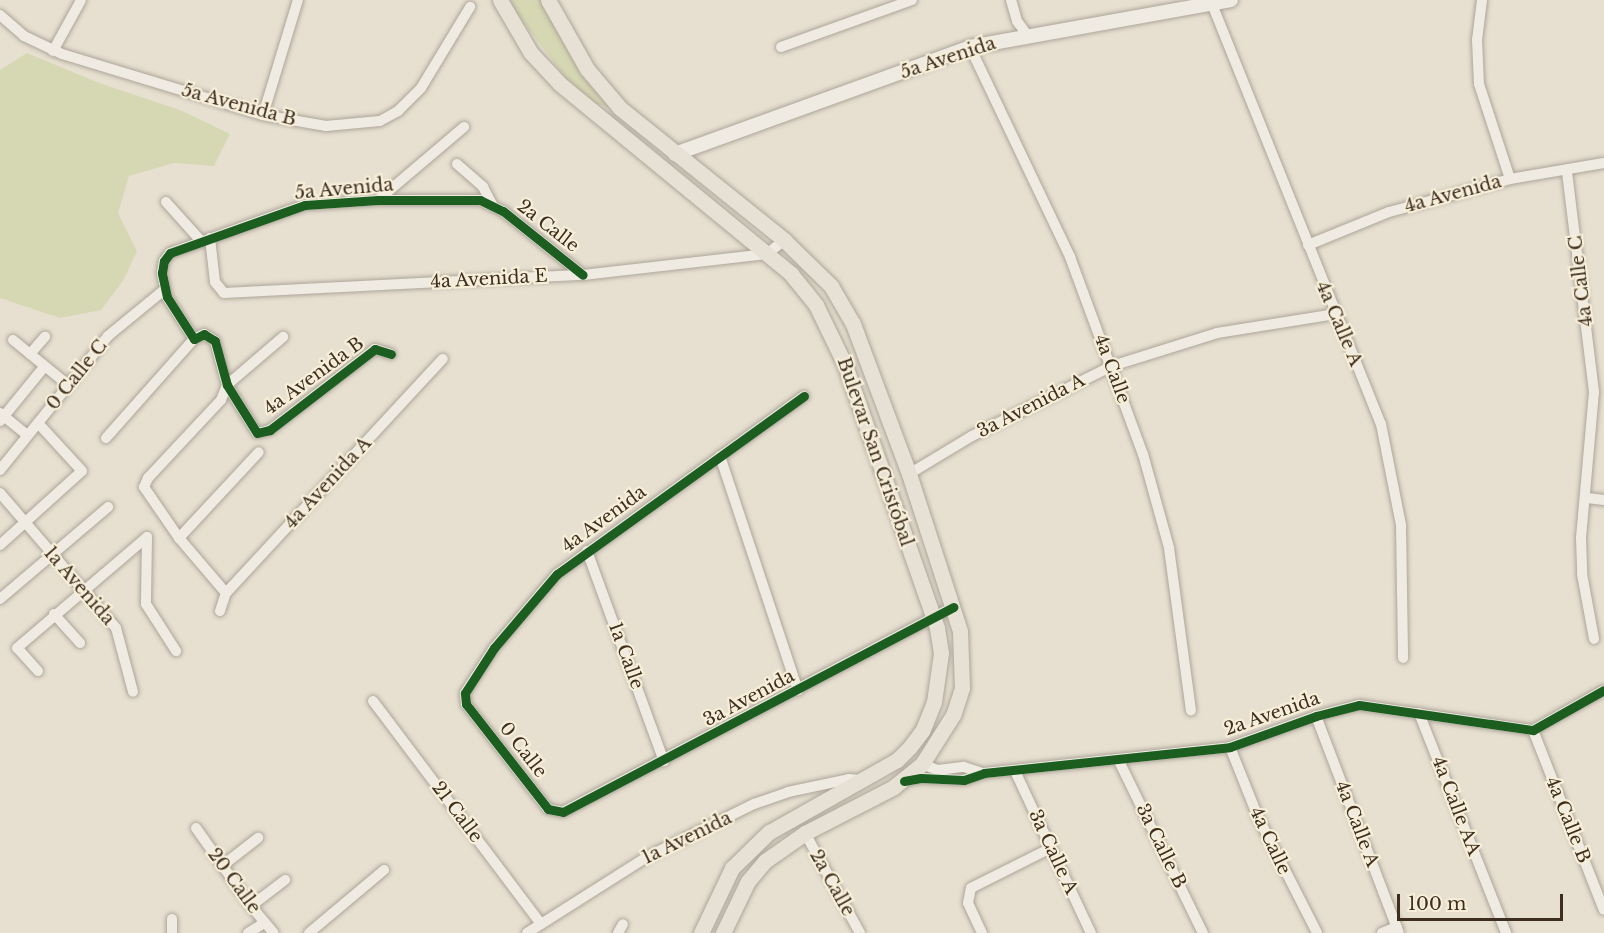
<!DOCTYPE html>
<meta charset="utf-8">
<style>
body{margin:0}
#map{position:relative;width:1604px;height:933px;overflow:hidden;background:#e7e0d1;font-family:"Libre Baskerville",serif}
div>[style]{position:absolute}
.green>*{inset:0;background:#d6d7b3}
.roads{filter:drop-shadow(0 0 2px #ada599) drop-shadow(0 0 2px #ada599)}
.street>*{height:10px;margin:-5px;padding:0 5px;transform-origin:5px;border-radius:5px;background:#efebe3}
.secondary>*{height:14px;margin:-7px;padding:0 7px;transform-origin:7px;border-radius:7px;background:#efebe3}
.primary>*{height:15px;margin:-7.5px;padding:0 7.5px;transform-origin:7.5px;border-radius:7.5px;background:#e6e1d4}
.cycleway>*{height:9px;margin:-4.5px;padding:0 4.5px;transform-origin:4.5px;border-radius:4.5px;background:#1b5e20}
span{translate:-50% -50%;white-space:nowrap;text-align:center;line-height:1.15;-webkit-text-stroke:4.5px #f7eed8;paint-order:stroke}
.street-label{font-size:18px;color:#3d2e20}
.scale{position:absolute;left:1397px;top:894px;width:166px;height:27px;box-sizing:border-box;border:3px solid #3d2e20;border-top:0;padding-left:8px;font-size:18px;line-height:21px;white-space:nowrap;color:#3d2e20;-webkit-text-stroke:4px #f7eed8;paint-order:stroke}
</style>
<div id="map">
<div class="green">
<i style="clip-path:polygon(506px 0,543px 0,609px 108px,595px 103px,566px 78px)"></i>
<i style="clip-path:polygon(27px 53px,99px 83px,180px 110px,230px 134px,214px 166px,174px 163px,129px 176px,118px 213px,137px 251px,123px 281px,101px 310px,60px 318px,0 298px,0 70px)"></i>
</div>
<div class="roads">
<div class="street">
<i style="left:1011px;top:0;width:22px;rotate:74deg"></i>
<i style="left:1017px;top:21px;width:17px;rotate:54deg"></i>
<i style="left:1482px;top:0;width:39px;rotate:97deg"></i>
<i style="left:1477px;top:39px;width:45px;rotate:87.5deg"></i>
<i style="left:1479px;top:84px;width:100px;rotate:71.9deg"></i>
<i style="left:1212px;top:4px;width:453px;rotate:68.1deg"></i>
<i style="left:1381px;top:424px;width:103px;rotate:78.8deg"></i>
<i style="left:1401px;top:525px;width:133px;rotate:89.1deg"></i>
<i style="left:0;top:15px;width:32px;rotate:41deg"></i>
<i style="left:24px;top:36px;width:42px;rotate:25.3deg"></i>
<i style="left:62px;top:54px;width:210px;rotate:16.9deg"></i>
<i style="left:263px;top:115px;width:64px;rotate:9.9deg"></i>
<i style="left:326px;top:126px;width:54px;rotate:-5.3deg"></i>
<i style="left:380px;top:121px;width:21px;rotate:-29deg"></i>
<i style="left:398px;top:111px;width:33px;rotate:-45deg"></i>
<i style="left:421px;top:88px;width:95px;rotate:-58.8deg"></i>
<i style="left:781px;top:47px;width:139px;rotate:-19.7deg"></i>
<i style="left:970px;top:47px;width:233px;rotate:64.5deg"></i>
<i style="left:1070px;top:257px;width:210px;rotate:69.7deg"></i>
<i style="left:1143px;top:454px;width:98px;rotate:74.5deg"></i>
<i style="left:1169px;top:548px;width:164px;rotate:82.3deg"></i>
<i style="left:53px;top:51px;width:58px;rotate:-61.2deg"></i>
<i style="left:263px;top:115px;width:120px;rotate:-73.1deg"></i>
<i style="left:457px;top:164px;width:35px;rotate:41deg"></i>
<i style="left:483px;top:187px;width:19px;rotate:62deg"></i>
<i style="left:1567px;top:172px;width:222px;rotate:83deg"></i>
<i style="left:1594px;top:392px;width:147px;rotate:95.1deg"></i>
<i style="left:1581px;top:538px;width:36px;rotate:88deg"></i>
<i style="left:1582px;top:574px;width:66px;rotate:79.5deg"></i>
<i style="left:378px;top:200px;width:113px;rotate:-40.3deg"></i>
<i style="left:166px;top:202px;width:52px;rotate:48.1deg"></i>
<i style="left:210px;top:238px;width:44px;rotate:83.5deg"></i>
<i style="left:215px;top:282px;width:14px;rotate:51deg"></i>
<i style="left:224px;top:293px;width:359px;rotate:-2.9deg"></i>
<i style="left:583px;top:275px;width:185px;rotate:-6.5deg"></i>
<i style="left:767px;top:254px;width:22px;rotate:-39deg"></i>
<i style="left:1308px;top:245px;width:87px;rotate:-22.2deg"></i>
<i style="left:1389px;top:212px;width:65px;rotate:-15.1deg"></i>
<i style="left:1452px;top:195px;width:60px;rotate:-15.4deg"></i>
<i style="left:1510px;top:179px;width:95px;rotate:-9.7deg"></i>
<i style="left:13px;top:340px;width:71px;rotate:39.3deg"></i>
<i style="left:30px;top:354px;width:23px;rotate:-49deg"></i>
<i style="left:391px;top:354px;width:17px;rotate:-163deg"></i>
<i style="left:375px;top:349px;width:133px;rotate:142.4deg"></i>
<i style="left:270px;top:430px;width:13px;rotate:167deg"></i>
<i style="left:257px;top:433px;width:57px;rotate:-122deg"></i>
<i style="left:227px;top:385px;width:46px;rotate:-105.3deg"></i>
<i style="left:215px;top:341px;width:13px;rotate:-148deg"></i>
<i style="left:204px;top:334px;width:11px;rotate:153deg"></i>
<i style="left:194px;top:339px;width:50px;rotate:-122.7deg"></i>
<i style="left:167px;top:297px;width:25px;rotate:-102deg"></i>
<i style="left:162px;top:273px;width:12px;rotate:-81deg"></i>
<i style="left:164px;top:261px;width:10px;rotate:-53deg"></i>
<i style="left:170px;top:253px;width:143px;rotate:-19.6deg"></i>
<i style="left:305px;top:205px;width:73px;rotate:-3.9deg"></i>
<i style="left:378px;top:200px;width:102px"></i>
<i style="left:480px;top:200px;width:25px;rotate:26deg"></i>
<i style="left:503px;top:211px;width:102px;rotate:38.7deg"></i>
<i style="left:804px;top:396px;width:304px;rotate:144.2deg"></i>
<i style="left:557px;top:574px;width:97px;rotate:130.4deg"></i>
<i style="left:494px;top:648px;width:54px;rotate:122.8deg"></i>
<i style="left:465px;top:693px;width:11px;rotate:85deg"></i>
<i style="left:466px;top:704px;width:133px;rotate:52deg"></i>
<i style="left:548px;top:809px;width:15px;rotate:11deg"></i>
<i style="left:563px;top:812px;width:441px;rotate:-27.7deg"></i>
<i style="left:0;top:413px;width:35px;rotate:39deg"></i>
<i style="left:0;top:421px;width:70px;rotate:-50.8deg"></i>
<i style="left:106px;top:438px;width:132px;rotate:-48.4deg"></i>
<i style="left:720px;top:456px;width:247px;rotate:71.6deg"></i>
<i style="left:0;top:470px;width:172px;rotate:-51.1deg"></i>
<i style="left:108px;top:336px;width:72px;rotate:-39.4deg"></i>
<i style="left:909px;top:474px;width:74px;rotate:-31.1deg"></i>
<i style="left:972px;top:436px;width:157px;rotate:-26.6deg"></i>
<i style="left:1112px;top:366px;width:110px;rotate:-17.4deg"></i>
<i style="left:1217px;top:333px;width:120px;rotate:-9.1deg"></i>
<i style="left:0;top:493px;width:178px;rotate:49.3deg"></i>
<i style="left:116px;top:628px;width:66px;rotate:75.1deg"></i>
<i style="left:1587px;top:498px;width:17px;rotate:7deg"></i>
<i style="left:179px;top:538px;width:117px;rotate:-47.1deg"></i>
<i style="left:0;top:545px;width:110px;rotate:-42.1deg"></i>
<i style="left:82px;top:471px;width:65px;rotate:-132.5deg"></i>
<i style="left:587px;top:551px;width:224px;rotate:69.9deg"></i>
<i style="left:226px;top:593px;width:72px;rotate:-130.5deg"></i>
<i style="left:179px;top:538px;width:62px;rotate:-124.5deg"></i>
<i style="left:144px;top:487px;width:10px;rotate:-66deg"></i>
<i style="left:148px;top:478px;width:107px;rotate:-46.9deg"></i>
<i style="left:221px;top:400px;width:16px;rotate:-68deg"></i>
<i style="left:227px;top:385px;width:74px;rotate:-40.6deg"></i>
<i style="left:0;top:599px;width:142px;rotate:-40.4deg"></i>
<i style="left:220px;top:611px;width:19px;rotate:-72deg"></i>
<i style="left:226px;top:593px;width:319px;rotate:-47.2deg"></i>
<i style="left:54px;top:614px;width:39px;rotate:48deg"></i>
<i style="left:38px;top:671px;width:31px;rotate:-132deg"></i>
<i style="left:17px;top:648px;width:171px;rotate:-40.5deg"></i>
<i style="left:147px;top:537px;width:67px;rotate:90.9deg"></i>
<i style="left:146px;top:604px;width:56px;rotate:57.4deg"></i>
<i style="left:373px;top:701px;width:278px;rotate:53deg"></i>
<i style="left:1419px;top:713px;width:237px;rotate:68.4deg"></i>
<i style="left:1316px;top:716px;width:232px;rotate:69.1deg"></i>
<i style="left:1533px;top:730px;width:193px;rotate:68.5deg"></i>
<i style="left:1230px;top:747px;width:75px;rotate:68.2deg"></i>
<i style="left:1258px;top:817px;width:130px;rotate:63deg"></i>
<i style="left:1118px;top:759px;width:194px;rotate:64deg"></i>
<i style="left:922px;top:764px;width:17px;rotate:21deg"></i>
<i style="left:938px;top:770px;width:26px;rotate:-7deg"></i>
<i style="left:964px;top:767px;width:20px;rotate:18deg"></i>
<i style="left:1015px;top:771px;width:179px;rotate:64.9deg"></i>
<i style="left:904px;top:781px;width:17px;rotate:-10deg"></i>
<i style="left:921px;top:778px;width:43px;rotate:2.7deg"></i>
<i style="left:964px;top:780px;width:21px;rotate:-19deg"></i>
<i style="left:984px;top:773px;width:247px;rotate:-6deg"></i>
<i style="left:1230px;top:747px;width:91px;rotate:-19.8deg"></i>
<i style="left:1316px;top:716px;width:44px;rotate:-14.3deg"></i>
<i style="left:1359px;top:705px;width:176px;rotate:8.2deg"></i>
<i style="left:1533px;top:730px;width:81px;rotate:-29.4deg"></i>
<i style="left:196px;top:828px;width:95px;rotate:54.8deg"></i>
<i style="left:251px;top:906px;width:35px;rotate:50deg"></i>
<i style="left:805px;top:833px;width:114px;rotate:61.2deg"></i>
<i style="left:222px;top:866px;width:46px;rotate:-37.9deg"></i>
<i style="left:251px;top:906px;width:43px;rotate:-37.4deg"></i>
<i style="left:172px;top:919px;width:14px;rotate:90deg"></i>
<i style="left:248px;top:933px;width:19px;rotate:-32deg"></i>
<i style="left:309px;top:933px;width:98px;rotate:-40deg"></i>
<i style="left:527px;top:933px;width:140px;rotate:-32.4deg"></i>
<i style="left:645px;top:858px;width:122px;rotate:-26.4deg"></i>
<i style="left:754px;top:804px;width:36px;rotate:-19deg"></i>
<i style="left:788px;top:792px;width:62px;rotate:-12deg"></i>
<i style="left:849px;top:779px;width:11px;rotate:5deg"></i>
<i style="left:618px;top:933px;width:10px;rotate:-61deg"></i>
<i style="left:982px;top:933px;width:33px;rotate:-115deg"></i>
<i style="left:968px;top:903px;width:15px;rotate:-79deg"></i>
<i style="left:971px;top:888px;width:89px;rotate:-26.6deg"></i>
<i style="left:1382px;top:933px;width:16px;rotate:-22deg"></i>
</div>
<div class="secondary">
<i style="left:675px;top:154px;width:314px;rotate:-19.9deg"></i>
<i style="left:970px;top:47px;width:265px;rotate:-10.2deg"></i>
</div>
<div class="primary">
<i style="left:500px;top:0;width:61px;rotate:59.7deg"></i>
<i style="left:531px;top:53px;width:42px;rotate:46.9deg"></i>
<i style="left:560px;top:84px;width:299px;rotate:39.4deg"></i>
<i style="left:791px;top:274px;width:40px;rotate:51deg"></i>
<i style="left:816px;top:305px;width:67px;rotate:64.2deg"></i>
<i style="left:845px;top:365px;width:279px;rotate:70.7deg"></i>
<i style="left:937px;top:628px;width:25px;rotate:81deg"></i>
<i style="left:941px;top:653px;width:49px;rotate:98.1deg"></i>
<i style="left:934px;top:702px;width:31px;rotate:112deg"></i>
<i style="left:922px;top:731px;width:20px;rotate:127deg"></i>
<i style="left:910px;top:747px;width:18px;rotate:135deg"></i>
<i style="left:897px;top:760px;width:147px;rotate:150.6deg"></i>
<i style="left:769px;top:832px;width:52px;rotate:135.8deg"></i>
<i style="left:732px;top:868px;width:72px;rotate:115.5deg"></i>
<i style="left:548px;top:0;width:79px;rotate:60.5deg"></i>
<i style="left:587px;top:69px;width:51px;rotate:49.8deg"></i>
<i style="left:620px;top:108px;width:211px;rotate:38.8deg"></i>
<i style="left:784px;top:240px;width:66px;rotate:44.4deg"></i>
<i style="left:831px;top:286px;width:44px;rotate:59.9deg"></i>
<i style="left:853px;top:324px;width:160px;rotate:69.5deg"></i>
<i style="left:909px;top:474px;width:165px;rotate:72deg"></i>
<i style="left:960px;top:631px;width:57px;rotate:88deg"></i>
<i style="left:962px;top:688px;width:28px;rotate:108deg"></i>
<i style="left:953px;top:715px;width:58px;rotate:122.3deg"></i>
<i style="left:922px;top:764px;width:36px;rotate:141deg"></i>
<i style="left:894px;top:787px;width:100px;rotate:152.7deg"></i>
<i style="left:805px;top:833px;width:49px;rotate:145deg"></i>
<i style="left:765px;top:861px;width:26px;rotate:130deg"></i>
<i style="left:748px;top:881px;width:58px;rotate:115.7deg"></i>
</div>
</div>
<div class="cycleway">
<i style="left:391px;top:354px;width:17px;rotate:-163deg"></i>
<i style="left:375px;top:349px;width:133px;rotate:142.4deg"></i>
<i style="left:270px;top:430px;width:13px;rotate:167deg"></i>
<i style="left:257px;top:433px;width:57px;rotate:-122deg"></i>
<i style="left:227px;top:385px;width:46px;rotate:-105.3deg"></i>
<i style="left:215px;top:341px;width:13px;rotate:-148deg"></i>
<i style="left:204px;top:334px;width:11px;rotate:153deg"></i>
<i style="left:194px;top:339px;width:50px;rotate:-122.7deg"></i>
<i style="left:167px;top:297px;width:25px;rotate:-102deg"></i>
<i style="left:162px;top:273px;width:12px;rotate:-81deg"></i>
<i style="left:164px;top:261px;width:10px;rotate:-53deg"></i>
<i style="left:170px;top:253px;width:143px;rotate:-19.6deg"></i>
<i style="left:305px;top:205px;width:73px;rotate:-3.9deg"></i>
<i style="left:378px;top:200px;width:102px"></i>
<i style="left:480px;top:200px;width:25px;rotate:26deg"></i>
<i style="left:503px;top:211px;width:102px;rotate:38.7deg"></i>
<i style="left:804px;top:396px;width:304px;rotate:144.2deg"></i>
<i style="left:557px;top:574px;width:97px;rotate:130.4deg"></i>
<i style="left:494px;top:648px;width:54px;rotate:122.8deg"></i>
<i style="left:465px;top:693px;width:11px;rotate:85deg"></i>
<i style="left:466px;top:704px;width:133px;rotate:52deg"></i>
<i style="left:548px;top:809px;width:15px;rotate:11deg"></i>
<i style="left:563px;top:812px;width:441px;rotate:-27.7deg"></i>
<i style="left:904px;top:781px;width:17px;rotate:-10deg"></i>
<i style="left:921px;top:778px;width:43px;rotate:2.7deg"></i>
<i style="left:964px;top:780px;width:21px;rotate:-19deg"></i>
<i style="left:984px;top:773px;width:247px;rotate:-6deg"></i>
<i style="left:1230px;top:747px;width:91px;rotate:-19.8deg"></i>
<i style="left:1316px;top:716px;width:44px;rotate:-14.3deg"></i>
<i style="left:1359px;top:705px;width:176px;rotate:8.2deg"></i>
<i style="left:1533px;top:730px;width:81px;rotate:-29.4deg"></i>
</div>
<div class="street-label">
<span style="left:948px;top:58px;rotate:-18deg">5a Avenida</span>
<span style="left:239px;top:105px;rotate:15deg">5a Avenida B</span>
<span style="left:344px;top:189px;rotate:-5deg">5a Avenida</span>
<span style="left:1453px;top:194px;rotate:-15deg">4a Avenida</span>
<span style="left:548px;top:226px;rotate:38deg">2a Calle</span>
<span style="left:489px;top:279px;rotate:-3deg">4a Avenida E</span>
<span style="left:1581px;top:281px;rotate:-97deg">4a Calle C</span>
<span style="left:1339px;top:324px;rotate:67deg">4a Calle A</span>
<span style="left:1112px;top:369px;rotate:70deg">4a Calle</span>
<span style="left:77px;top:375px;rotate:-51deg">0 Calle C</span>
<span style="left:314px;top:376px;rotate:-36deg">4a Avenida B</span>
<span style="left:1031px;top:406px;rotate:-27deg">3a Avenida A</span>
<span style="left:875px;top:452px;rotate:71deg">Bulevar San Cristóbal</span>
<span style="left:328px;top:483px;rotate:-47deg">4a Avenida A</span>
<span style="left:604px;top:519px;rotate:-36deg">4a Avenida</span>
<span style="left:79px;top:586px;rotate:49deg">1a Avenida</span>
<span style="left:626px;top:656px;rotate:70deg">1a Calle</span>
<span style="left:749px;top:698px;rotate:-28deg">3a Avenida</span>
<span style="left:1272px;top:714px;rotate:-19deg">2a Avenida</span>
<span style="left:523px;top:750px;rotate:52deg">0 Calle</span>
<span style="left:1456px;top:806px;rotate:69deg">4a Calle AA</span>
<span style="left:457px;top:812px;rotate:53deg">21 Calle</span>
<span style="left:1568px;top:820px;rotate:68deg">4a Calle B</span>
<span style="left:1357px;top:824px;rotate:69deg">4a Calle A</span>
<span style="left:687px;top:838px;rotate:-26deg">1a Avenida</span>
<span style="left:1270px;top:841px;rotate:65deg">4a Calle</span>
<span style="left:1161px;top:846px;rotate:64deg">3a Calle B</span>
<span style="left:1053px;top:852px;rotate:65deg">3a Calle A</span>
<span style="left:234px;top:881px;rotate:54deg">20 Calle</span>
<span style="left:832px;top:883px;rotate:61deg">2a Calle</span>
</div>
<div class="scale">100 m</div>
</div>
